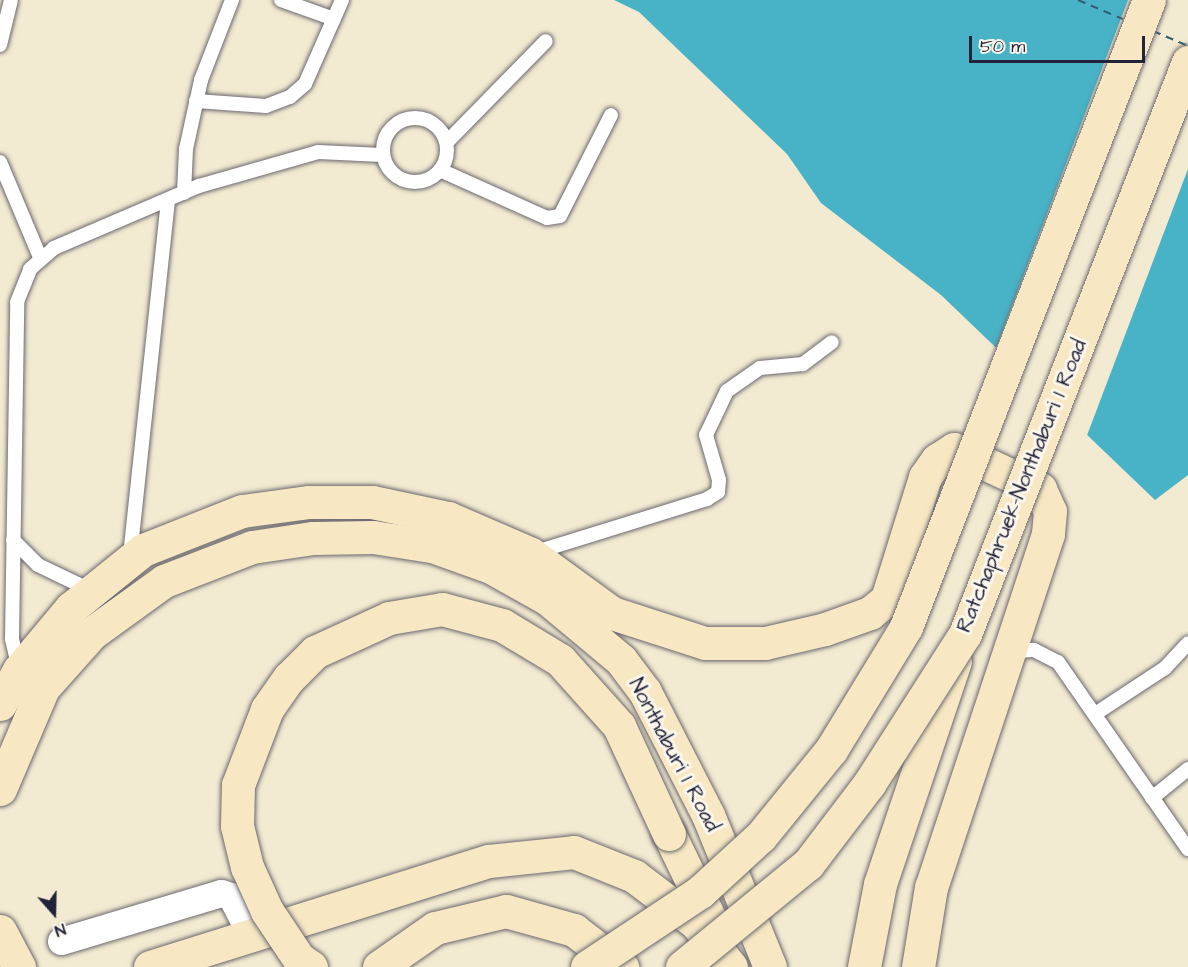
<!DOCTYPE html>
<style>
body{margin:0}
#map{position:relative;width:1188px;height:967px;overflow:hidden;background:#f2ead1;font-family:"Architects Daughter",sans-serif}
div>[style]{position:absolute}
.water>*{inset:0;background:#48b2c7}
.pier>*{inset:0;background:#f2ead1}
.ferry>*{height:1.5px;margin-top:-0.75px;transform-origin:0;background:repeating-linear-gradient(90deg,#315c73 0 8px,transparent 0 14px)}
.roads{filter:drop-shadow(0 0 2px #6b6870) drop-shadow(0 0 2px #6b6870)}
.service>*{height:14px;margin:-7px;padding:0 7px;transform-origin:7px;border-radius:7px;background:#fff}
.service>.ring{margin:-7px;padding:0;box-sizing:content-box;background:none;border:14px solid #fff;border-radius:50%}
.minor>*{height:27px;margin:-13.5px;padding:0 13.5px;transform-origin:13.5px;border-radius:13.5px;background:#fff}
.secondary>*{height:33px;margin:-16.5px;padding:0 16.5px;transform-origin:16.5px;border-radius:16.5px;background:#f7e8c3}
.bridges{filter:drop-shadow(0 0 2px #6b6870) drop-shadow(0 0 2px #6b6870)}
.secondary-bridge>*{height:33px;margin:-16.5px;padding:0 16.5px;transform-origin:16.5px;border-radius:16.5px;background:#f7e8c3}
span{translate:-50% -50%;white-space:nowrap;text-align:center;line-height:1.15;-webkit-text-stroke:6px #fbf7ec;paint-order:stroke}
.street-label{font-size:21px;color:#22223b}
.north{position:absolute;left:24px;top:883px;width:60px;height:60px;-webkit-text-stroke:4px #fbf7ec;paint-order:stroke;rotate:160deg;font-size:16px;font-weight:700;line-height:24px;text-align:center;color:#22223b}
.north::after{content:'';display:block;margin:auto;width:21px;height:27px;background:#22223b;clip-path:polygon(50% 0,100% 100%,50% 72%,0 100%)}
.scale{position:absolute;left:969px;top:36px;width:176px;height:27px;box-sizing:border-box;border:3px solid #22223b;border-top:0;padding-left:8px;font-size:18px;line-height:21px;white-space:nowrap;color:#22223b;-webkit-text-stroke:4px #fbf7ec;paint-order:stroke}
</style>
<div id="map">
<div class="water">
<i style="clip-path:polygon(614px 0,1188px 0,1188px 475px,1155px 500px,941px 295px,821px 203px,787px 154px,639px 12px)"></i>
</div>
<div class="pier">
<i style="clip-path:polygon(1128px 0,1188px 0,1188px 169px,1086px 438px,995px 351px)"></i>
</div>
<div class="ferry">
<i style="left:1078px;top:0;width:49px;rotate:22.9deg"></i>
<i style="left:1153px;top:31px;width:38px;rotate:23deg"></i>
</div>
<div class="roads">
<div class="service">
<i style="left:281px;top:0;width:56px;rotate:19.7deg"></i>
<i style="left:0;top:45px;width:46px;rotate:-76.3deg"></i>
<i style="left:196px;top:101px;width:70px;rotate:4.1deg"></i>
<i style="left:266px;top:106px;width:26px;rotate:-21deg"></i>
<i style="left:290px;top:97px;width:20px;rotate:-41deg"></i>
<i style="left:305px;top:84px;width:92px;rotate:-66.2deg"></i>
<i class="ring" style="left:383px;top:118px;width:50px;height:50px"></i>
<i style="left:447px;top:142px;width:141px;rotate:-45.6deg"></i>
<i style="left:0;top:162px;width:103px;rotate:67.2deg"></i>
<i style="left:440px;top:170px;width:117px;rotate:24.2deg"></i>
<i style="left:547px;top:218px;width:13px;rotate:-9deg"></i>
<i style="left:560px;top:216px;width:113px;rotate:-63.2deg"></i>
<i style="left:184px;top:193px;width:44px;rotate:-87.4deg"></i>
<i style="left:186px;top:149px;width:71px;rotate:-77.7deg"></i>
<i style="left:201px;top:80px;width:86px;rotate:-68.8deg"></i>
<i style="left:13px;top:540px;width:35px;rotate:45deg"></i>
<i style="left:38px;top:565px;width:58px;rotate:25.7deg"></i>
<i style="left:533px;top:553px;width:182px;rotate:-17.2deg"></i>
<i style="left:707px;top:499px;width:13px;rotate:-32deg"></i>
<i style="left:718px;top:492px;width:12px;rotate:-85deg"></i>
<i style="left:719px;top:480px;width:47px;rotate:-106.1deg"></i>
<i style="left:706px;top:435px;width:49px;rotate:-64.5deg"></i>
<i style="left:727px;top:391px;width:40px;rotate:-34.9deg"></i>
<i style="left:760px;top:368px;width:43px;rotate:-5.3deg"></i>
<i style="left:803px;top:364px;width:36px;rotate:-37deg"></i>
<i style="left:130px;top:556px;width:355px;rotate:-83.9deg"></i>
<i style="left:1009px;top:652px;width:25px;rotate:-5deg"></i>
<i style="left:1034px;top:650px;width:27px;rotate:27deg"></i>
<i style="left:1058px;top:662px;width:228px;rotate:55.2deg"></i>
<i style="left:18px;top:665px;width:27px;rotate:-103deg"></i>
<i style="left:12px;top:639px;width:337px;rotate:-89.1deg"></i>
<i style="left:17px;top:302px;width:35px;rotate:-68deg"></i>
<i style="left:30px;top:269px;width:32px;rotate:-41deg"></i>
<i style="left:54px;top:248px;width:158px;rotate:-23.2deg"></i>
<i style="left:199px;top:186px;width:124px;rotate:-15.9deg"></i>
<i style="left:318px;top:152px;width:64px;rotate:2.7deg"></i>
<i style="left:1095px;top:714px;width:84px;rotate:-33.3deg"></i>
<i style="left:1165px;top:668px;width:34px;rotate:-47deg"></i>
<i style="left:1152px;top:798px;width:46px;rotate:-38.9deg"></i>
</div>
<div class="minor">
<i style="left:61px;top:941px;width:167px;rotate:-16.7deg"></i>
<i style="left:221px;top:893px;width:10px;rotate:17deg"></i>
<i style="left:231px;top:896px;width:46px;rotate:62.9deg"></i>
</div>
<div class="secondary">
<i style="left:0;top:704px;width:39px;rotate:-61deg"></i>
<i style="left:19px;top:670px;width:81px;rotate:-50deg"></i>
<i style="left:71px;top:608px;width:92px;rotate:-38.9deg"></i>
<i style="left:143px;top:550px;width:106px;rotate:-21.5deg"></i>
<i style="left:242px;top:511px;width:68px;rotate:-7.7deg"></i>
<i style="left:309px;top:502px;width:63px"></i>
<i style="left:372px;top:502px;width:78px;rotate:11.9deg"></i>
<i style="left:448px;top:518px;width:90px;rotate:23.4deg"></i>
<i style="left:531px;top:554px;width:100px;rotate:36.1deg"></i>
<i style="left:612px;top:613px;width:98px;rotate:17.9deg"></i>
<i style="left:705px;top:643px;width:60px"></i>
<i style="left:765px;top:643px;width:62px;rotate:-13.1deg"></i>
<i style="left:825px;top:629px;width:48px;rotate:-19.6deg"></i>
<i style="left:870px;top:613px;width:22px;rotate:-39deg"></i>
<i style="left:887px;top:599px;width:128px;rotate:-72.7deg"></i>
<i style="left:925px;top:477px;width:21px;rotate:-55deg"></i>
<i style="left:937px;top:460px;width:20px;rotate:-33deg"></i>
<i style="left:954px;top:449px;width:95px;rotate:24.9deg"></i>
<i style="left:1040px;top:489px;width:24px;rotate:66deg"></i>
<i style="left:1050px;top:511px;width:23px;rotate:95deg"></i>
<i style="left:1048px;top:534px;width:372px;rotate:108.3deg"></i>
<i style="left:931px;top:887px;width:81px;rotate:99.2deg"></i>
<i style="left:0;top:789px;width:110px;rotate:-66.9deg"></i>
<i style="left:43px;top:688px;width:74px;rotate:-48.3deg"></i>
<i style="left:92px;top:633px;width:89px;rotate:-35.8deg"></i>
<i style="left:164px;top:581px;width:94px;rotate:-21.1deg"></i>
<i style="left:252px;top:547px;width:62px;rotate:-8.4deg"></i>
<i style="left:313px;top:538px;width:60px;rotate:-1deg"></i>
<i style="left:373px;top:537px;width:60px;rotate:8.7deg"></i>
<i style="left:432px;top:546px;width:63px;rotate:19.6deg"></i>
<i style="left:491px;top:567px;width:65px;rotate:29.3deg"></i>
<i style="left:548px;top:599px;width:95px;rotate:39.9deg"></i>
<i style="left:621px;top:660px;width:40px;rotate:53deg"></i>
<i style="left:645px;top:692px;width:138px;rotate:62.9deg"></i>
<i style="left:708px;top:815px;width:164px;rotate:67.8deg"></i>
<i style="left:669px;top:834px;width:94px;rotate:64.2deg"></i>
<i style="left:0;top:931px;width:41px;rotate:62.2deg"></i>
<i style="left:150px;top:967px;width:355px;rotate:-17.4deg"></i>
<i style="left:489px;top:861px;width:85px;rotate:-6deg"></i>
<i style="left:574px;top:852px;width:65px;rotate:21.8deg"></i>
<i style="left:634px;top:876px;width:78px;rotate:37.2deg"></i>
<i style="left:696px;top:923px;width:56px;rotate:51.5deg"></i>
<i style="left:379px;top:967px;width:68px;rotate:-34.9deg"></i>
<i style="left:435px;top:928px;width:73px;rotate:-13.5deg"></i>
<i style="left:506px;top:911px;width:71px;rotate:15.6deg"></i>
<i style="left:574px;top:930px;width:61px;rotate:37.6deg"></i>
<i style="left:864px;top:967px;width:85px;rotate:-79.1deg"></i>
<i style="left:880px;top:884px;width:235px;rotate:-71.4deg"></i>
</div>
</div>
<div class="bridges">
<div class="secondary-bridge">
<i style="left:311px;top:967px;width:14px;rotate:-146deg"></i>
<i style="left:299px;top:959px;width:58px;rotate:-123.7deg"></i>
<i style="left:267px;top:911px;width:48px;rotate:-114.4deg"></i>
<i style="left:247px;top:867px;width:42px;rotate:-103.7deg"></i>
<i style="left:237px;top:826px;width:41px;rotate:-88.6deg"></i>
<i style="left:238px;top:785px;width:81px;rotate:-69.1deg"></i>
<i style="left:267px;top:709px;width:38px;rotate:-55deg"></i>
<i style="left:289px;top:678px;width:37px;rotate:-45deg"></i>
<i style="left:315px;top:652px;width:81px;rotate:-24.7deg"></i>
<i style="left:389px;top:618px;width:54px;rotate:-9.6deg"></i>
<i style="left:442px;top:609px;width:62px;rotate:14.9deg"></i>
<i style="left:502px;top:625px;width:68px;rotate:31.1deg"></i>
<i style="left:560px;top:660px;width:89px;rotate:48.2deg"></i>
<i style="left:619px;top:726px;width:119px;rotate:65.2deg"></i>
<i style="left:587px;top:967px;width:136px;rotate:-33.6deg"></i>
<i style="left:700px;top:892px;width:83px;rotate:-42.6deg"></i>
<i style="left:761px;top:836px;width:111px;rotate:-50.9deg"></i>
<i style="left:831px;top:750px;width:144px;rotate:-58.6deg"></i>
<i style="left:906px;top:627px;width:672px;rotate:-68.82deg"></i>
<i style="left:682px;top:967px;width:163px;rotate:-39.3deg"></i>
<i style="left:808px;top:864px;width:101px;rotate:-52.7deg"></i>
<i style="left:869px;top:784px;width:178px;rotate:-57.4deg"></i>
<i style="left:965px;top:634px;width:614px;rotate:-68.7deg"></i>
</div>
</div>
<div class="street-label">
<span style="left:1022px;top:486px;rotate:-68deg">Ratchaphruek-Nonthaburi 1 Road</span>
<span style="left:674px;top:755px;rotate:62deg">Nonthaburi 1 Road</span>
</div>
<div class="north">N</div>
<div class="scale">50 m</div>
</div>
